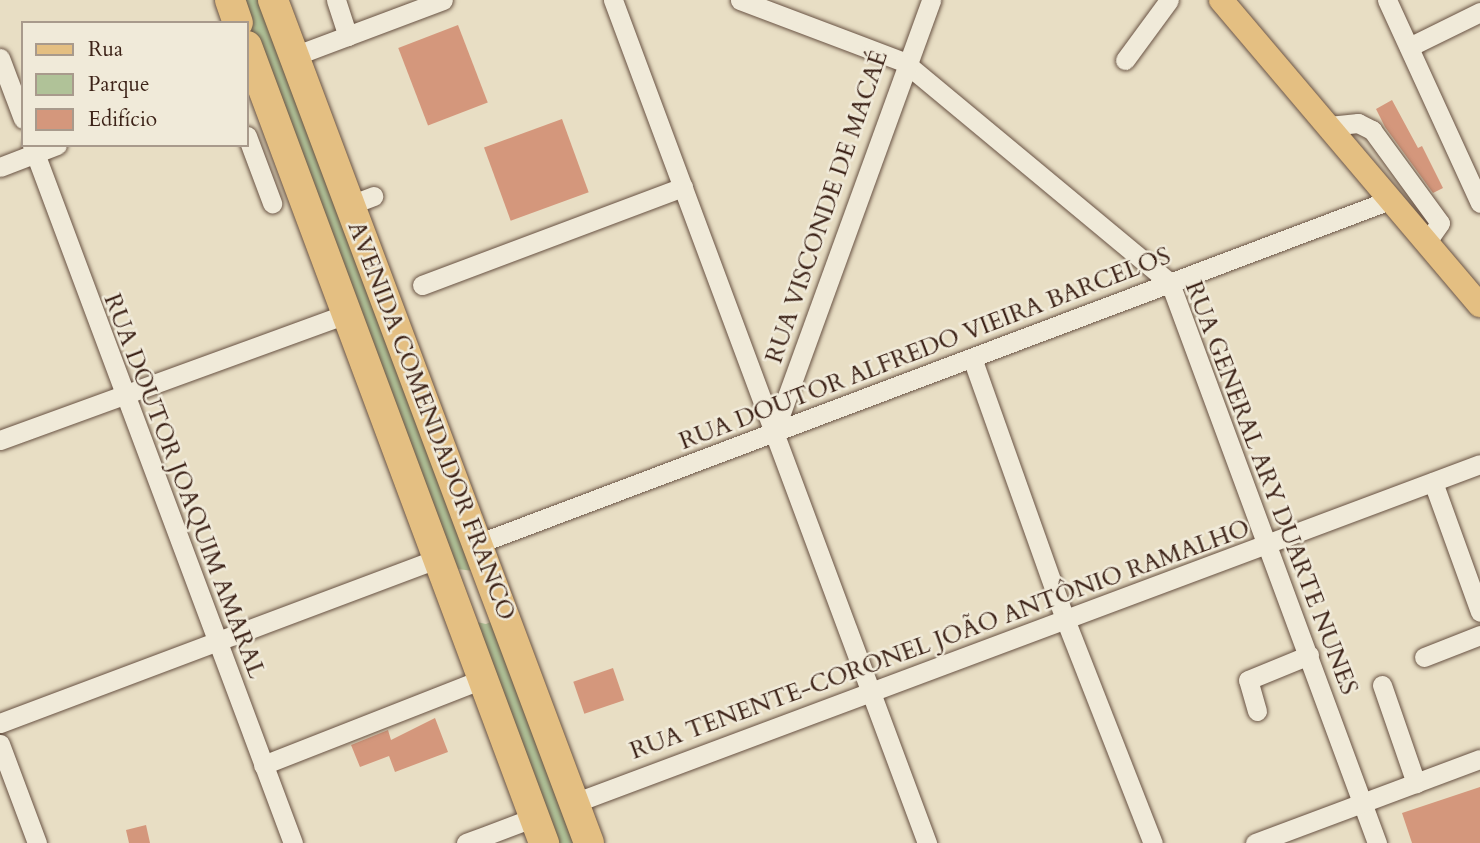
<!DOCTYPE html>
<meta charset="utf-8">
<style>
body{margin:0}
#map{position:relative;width:1480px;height:843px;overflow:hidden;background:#e8dec4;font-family:Cardo,serif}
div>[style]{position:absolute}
.green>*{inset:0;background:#b0c298}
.building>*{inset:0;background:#d4977c;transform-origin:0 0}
.roads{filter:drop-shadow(0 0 2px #685243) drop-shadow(0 0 2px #685243)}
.minor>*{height:19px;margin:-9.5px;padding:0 9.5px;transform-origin:9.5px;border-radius:9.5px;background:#f0ead9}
.major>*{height:24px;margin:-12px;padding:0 12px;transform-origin:12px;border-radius:12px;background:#e4bf82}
.highway>*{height:30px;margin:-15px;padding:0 15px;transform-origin:15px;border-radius:15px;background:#e4bf82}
span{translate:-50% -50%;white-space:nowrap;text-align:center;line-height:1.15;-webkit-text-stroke:5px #f0ead9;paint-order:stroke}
.street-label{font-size:24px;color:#3d2318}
.legend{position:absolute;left:21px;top:21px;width:228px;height:126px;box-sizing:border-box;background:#f0ead9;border:2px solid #a89a8c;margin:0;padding:9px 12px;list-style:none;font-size:21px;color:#3d2318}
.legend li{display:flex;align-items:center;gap:14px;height:35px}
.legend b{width:35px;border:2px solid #a89a8c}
</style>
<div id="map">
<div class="green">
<i style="clip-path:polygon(240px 0,264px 0,473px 571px,458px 569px)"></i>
<i style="clip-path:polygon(495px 620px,578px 843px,555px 843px,472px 621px,486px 624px)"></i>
</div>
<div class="building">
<i style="left:458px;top:25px;width:83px;height:64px;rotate:69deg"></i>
<i style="clip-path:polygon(1392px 100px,1418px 148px,1422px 146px,1443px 188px,1433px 193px,1385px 127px,1376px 109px)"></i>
<i style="left:562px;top:119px;width:78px;height:83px;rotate:70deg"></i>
<i style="left:613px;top:668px;width:34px;height:42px;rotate:71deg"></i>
<i style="clip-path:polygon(435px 718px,448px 752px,395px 772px,389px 756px,360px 767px,351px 745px,388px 730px,391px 740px)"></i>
<i style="clip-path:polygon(1480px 787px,1480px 843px,1412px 843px,1402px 813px)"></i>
<i style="clip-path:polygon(146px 825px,150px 843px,129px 843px,126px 830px)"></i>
</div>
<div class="roads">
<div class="minor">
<i style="left:336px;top:0;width:38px;rotate:72deg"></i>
<i style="left:613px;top:0;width:900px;rotate:69.57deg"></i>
<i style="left:740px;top:0;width:175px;rotate:20.7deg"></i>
<i style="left:904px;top:62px;width:346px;rotate:39.7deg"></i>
<i style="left:1170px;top:283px;width:597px;rotate:69.71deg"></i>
<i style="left:1387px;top:0;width:223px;rotate:65.4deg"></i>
<i style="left:1409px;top:47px;width:79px;rotate:-26.2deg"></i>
<i style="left:294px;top:56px;width:159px;rotate:-20.6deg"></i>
<i style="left:0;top:58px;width:65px;rotate:69.3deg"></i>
<i style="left:1125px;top:60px;width:74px;rotate:-53.7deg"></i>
<i style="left:1329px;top:126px;width:29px;rotate:-6deg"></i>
<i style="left:1358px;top:123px;width:16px;rotate:27deg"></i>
<i style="left:1372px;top:130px;width:115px;rotate:53.8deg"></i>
<i style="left:1440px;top:223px;width:24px;rotate:125deg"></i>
<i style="left:247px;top:136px;width:72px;rotate:69.5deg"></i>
<i style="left:32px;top:145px;width:745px;rotate:69.5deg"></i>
<i style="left:0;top:167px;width:61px;rotate:-21.1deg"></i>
<i style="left:350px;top:205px;width:25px;rotate:-21deg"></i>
<i style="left:422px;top:285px;width:279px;rotate:-20.6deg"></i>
<i style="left:972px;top:358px;width:277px;rotate:70.4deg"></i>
<i style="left:1065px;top:619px;width:241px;rotate:68.6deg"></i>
<i style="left:774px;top:432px;width:460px;rotate:-70deg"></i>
<i style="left:0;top:440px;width:369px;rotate:-20deg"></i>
<i style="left:1433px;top:482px;width:138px;rotate:70.1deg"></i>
<i style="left:477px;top:544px;width:976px;rotate:-20.65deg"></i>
<i style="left:1424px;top:657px;width:60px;rotate:-21.4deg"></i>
<i style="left:1382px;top:685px;width:104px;rotate:70.9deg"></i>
<i style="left:1257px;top:711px;width:32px;rotate:-106deg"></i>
<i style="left:1248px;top:680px;width:66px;rotate:-22.3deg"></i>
<i style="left:0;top:723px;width:468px;rotate:-20.6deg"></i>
<i style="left:0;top:744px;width:106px;rotate:69.5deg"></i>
<i style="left:263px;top:765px;width:236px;rotate:-21.4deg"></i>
<i style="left:574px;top:803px;width:967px;rotate:-20.51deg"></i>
<i style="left:466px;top:843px;width:74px;rotate:-20.6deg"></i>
<i style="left:1255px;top:843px;width:240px;rotate:-20.5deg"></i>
</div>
<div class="major">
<i style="left:1221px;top:0;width:400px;rotate:49.7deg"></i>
</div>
<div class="highway">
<i style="left:230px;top:0;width:24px;rotate:71deg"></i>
<i style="left:273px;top:0;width:900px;rotate:69.45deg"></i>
<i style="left:247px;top:46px;width:851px;rotate:69.56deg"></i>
</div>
</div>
<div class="street-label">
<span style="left:827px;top:207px;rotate:-71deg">RUA VISCONDE DE MACAÉ</span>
<span style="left:925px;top:349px;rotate:-21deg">RUA DOUTOR ALFREDO VIEIRA BARCELOS</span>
<span style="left:431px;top:421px;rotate:69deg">AVENIDA COMENDADOR FRANCO</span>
<span style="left:184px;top:486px;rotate:69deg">RUA DOUTOR JOAQUIM AMARAL</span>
<span style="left:1271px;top:488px;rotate:69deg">RUA GENERAL ARY DUARTE NUNES</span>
<span style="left:940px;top:640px;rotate:-20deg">RUA TENENTE-CORONEL JOÃO ANTÔNIO RAMALHO</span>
</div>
<ul class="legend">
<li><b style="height:9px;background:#e4bf82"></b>Rua</li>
<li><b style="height:19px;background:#b0c298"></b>Parque</li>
<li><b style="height:19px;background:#d4977c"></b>Edifício</li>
</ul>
</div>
